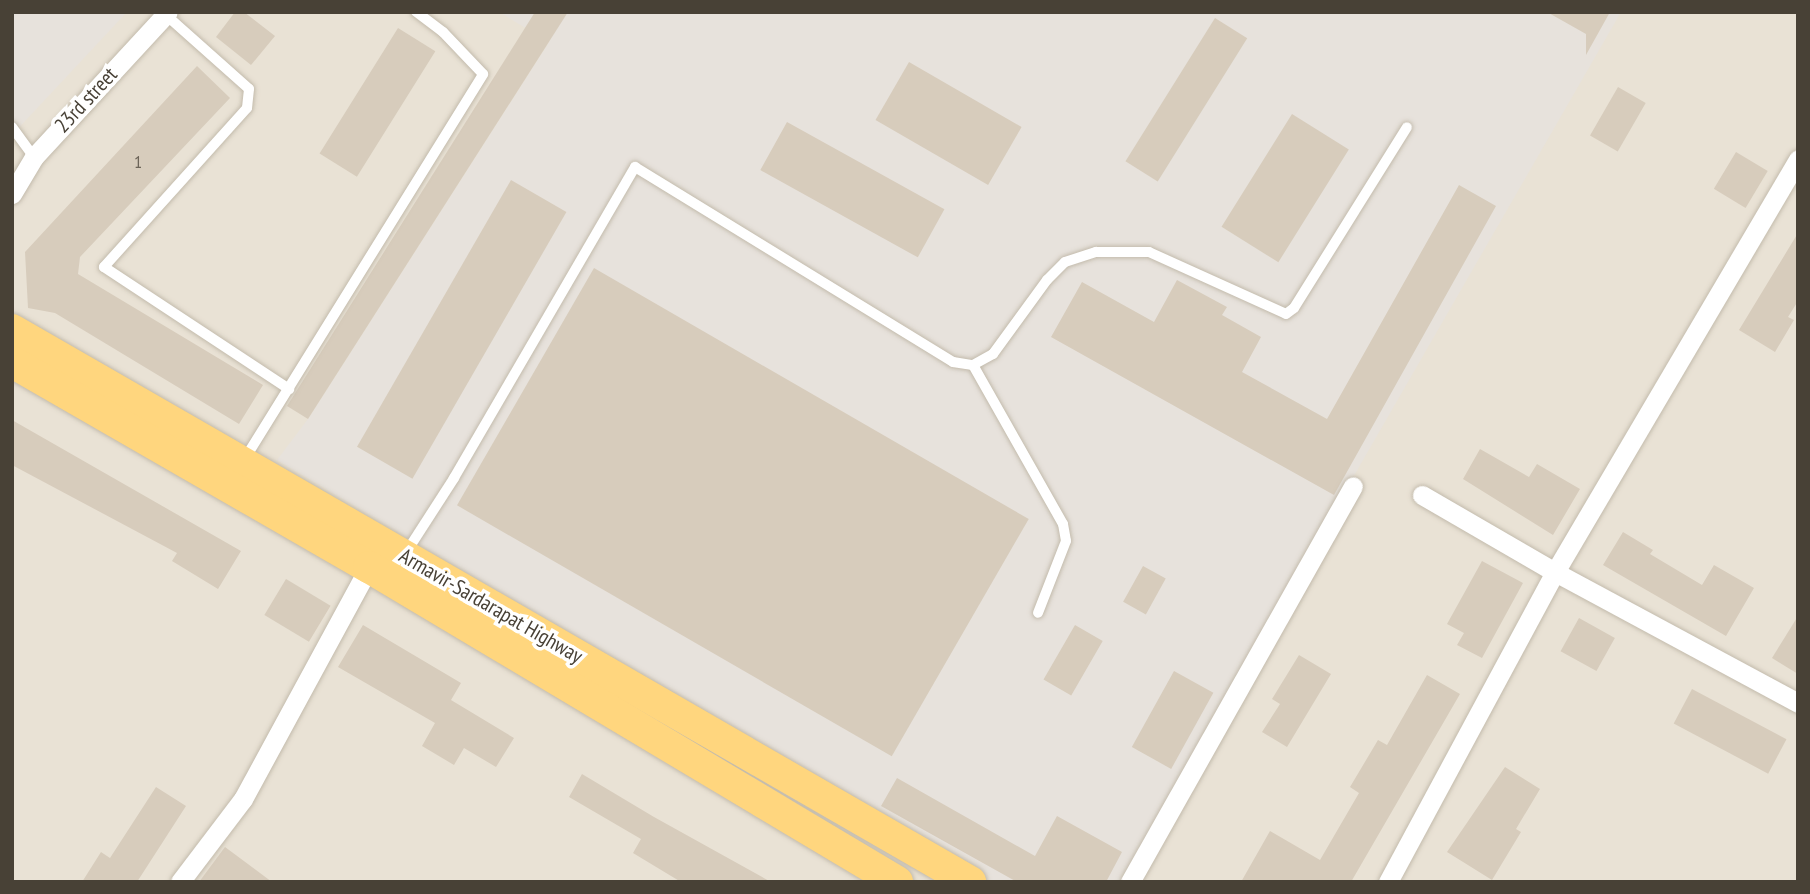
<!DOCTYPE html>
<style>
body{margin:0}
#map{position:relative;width:1810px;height:894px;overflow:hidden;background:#f4f0e7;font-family:"PT Sans Narrow",sans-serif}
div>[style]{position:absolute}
.residential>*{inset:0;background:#e9e2d5;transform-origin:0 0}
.industrial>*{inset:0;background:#e7e2dc}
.building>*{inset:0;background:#d7ccbc;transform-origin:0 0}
.roads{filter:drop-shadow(0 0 2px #c3bbac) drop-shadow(0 0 2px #c3bbac)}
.service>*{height:10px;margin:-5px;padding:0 5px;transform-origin:5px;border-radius:5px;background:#fff}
.minor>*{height:19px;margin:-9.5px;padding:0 9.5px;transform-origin:9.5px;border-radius:9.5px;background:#fff}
.trunk>*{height:32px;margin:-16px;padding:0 16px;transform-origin:16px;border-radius:16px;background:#ffd67e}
span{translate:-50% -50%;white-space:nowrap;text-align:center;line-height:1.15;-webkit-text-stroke:7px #fff;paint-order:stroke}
.number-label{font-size:18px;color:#6c6458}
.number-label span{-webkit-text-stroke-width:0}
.street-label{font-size:21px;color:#484136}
.frame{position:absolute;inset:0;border:14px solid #484136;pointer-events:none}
</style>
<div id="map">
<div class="residential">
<i style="left:12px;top:12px;width:1786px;height:870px"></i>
</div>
<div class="industrial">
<i style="clip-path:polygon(12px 12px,127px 12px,12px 135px)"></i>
<i style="clip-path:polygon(499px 12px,1621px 12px,1120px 882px,987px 882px,277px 460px,308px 419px,549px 42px)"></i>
</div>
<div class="building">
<i style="clip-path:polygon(235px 12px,244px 12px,275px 36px,251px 65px,216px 37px)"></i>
<i style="clip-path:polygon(535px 12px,568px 12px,308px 419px,287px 406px)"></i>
<i style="clip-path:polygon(1547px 12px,1610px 12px,1586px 55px,1586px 34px)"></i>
<i style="left:1215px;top:18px;width:38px;height:169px;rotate:32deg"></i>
<i style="left:398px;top:28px;width:44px;height:148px;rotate:32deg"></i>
<i style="left:909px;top:62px;width:130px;height:67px;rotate:30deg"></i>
<i style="clip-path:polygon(197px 66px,230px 98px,80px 257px,78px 274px,263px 385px,239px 424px,55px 313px,28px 308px,25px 252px)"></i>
<i style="left:1618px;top:87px;width:32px;height:56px;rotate:30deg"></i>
<i style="left:1292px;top:114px;width:67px;height:133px;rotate:32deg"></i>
<i style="left:787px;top:122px;width:180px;height:55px;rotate:29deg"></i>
<i style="left:1736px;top:152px;width:37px;height:43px;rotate:31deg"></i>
<i style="left:511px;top:180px;width:64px;height:308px;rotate:30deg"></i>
<i style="clip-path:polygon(1459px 185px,1496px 206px,1334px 495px,1051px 337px,1082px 282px,1154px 322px,1177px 280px,1227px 307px,1222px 315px,1261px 337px,1242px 372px,1327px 419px)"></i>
<i style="clip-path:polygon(1798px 233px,1798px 301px,1788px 317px,1794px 320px,1775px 352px,1739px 330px)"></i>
<i style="left:594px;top:268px;width:502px;height:274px;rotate:30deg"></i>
<i style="clip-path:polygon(12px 420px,241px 551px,218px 589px,172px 561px,177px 553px,12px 465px)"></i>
<i style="clip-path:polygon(1480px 449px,1529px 477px,1537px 464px,1580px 489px,1553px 535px,1463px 479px)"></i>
<i style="clip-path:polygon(1623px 532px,1653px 550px,1650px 554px,1702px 585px,1714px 565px,1754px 588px,1726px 636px,1603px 565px)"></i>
<i style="clip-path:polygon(1482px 561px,1523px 583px,1482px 658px,1457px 645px,1464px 633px,1447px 624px)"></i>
<i style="left:1143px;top:566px;width:26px;height:41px;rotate:29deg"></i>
<i style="left:286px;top:579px;width:52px;height:42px;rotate:31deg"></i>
<i style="clip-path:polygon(1798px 616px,1798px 674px,1772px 658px)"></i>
<i style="left:1579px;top:618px;width:41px;height:38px;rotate:29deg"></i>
<i style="clip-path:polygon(363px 625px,461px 683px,451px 700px,514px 738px,496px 767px,464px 748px,454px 765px,422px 746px,435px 723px,338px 667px)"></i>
<i style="left:1075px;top:625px;width:32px;height:63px;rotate:30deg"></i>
<i style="clip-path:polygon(1299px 655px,1331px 674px,1287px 747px,1262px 732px,1280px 704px,1272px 699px)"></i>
<i style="left:1174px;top:671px;width:45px;height:87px;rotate:29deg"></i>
<i style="clip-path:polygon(1427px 675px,1460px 694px,1351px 882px,1241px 882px,1270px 831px,1320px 860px,1359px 793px,1350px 787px,1378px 740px,1387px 745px)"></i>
<i style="left:1692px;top:689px;width:107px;height:39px;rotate:28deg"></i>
<i style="clip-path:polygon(1505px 767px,1540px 789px,1516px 829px,1521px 832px,1492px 880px,1447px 852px)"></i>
<i style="clip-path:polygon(582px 774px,654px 817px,771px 882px,681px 882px,633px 853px,641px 839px,569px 797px)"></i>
<i style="clip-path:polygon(897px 778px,1035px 856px,1057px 816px,1122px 852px,1106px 882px,1017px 882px,881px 806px)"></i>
<i style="clip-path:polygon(156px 787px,186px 806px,137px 882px,82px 882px,101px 852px,110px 858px)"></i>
<i style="clip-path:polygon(225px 847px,272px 882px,199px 882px)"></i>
</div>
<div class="roads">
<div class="service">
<i style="left:166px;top:15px;width:111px;rotate:41.7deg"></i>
<i style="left:249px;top:89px;width:19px;rotate:96deg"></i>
<i style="left:247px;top:108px;width:214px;rotate:132deg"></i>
<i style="left:104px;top:267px;width:222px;rotate:33.4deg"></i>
<i style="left:12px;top:127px;width:37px;rotate:54deg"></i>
<i style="left:973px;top:365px;width:183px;rotate:60.5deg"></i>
<i style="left:1063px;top:524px;width:17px;rotate:80deg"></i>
<i style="left:1066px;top:541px;width:77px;rotate:111.3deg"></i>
<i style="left:244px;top:460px;width:454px;rotate:-58.2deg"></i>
<i style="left:483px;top:74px;width:58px;rotate:-133.6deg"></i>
<i style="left:443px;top:32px;width:34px;rotate:-143deg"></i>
<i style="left:407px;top:551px;width:87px;rotate:-57.2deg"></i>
<i style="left:454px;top:478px;width:360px;rotate:-59.8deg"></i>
<i style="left:635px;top:167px;width:373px;rotate:31.5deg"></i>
<i style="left:953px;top:362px;width:20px;rotate:9deg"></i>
<i style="left:973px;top:365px;width:23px;rotate:-29deg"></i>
<i style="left:993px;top:354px;width:92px;rotate:-53.9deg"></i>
<i style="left:1047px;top:280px;width:25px;rotate:-45deg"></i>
<i style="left:1065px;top:262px;width:33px;rotate:-18deg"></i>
<i style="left:1096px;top:252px;width:53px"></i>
<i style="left:1149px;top:252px;width:150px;rotate:24.3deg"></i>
<i style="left:1286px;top:314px;width:10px;rotate:-37deg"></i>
<i style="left:1294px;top:308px;width:213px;rotate:-58deg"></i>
</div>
<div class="minor">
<i style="left:12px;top:194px;width:43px;rotate:-59.3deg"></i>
<i style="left:34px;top:157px;width:197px;rotate:-47.3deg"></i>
<i style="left:1422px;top:495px;width:154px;rotate:30.1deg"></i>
<i style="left:1555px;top:572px;width:276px;rotate:28.3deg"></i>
<i style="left:180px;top:882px;width:104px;rotate:-52.8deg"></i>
<i style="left:243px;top:799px;width:264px;rotate:-61.5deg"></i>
<i style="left:1130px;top:882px;width:454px;rotate:-60.6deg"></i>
<i style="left:1388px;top:882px;width:352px;rotate:-61.7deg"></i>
<i style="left:1555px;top:572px;width:479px;rotate:-59.5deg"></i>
</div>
<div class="trunk">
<i style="left:12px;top:330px;width:1106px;rotate:29.95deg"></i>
<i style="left:12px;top:362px;width:412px;rotate:29.9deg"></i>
<i style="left:369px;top:567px;width:615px;rotate:30.82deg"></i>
</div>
</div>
<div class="number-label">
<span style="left:138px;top:162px">1</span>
</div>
<div class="street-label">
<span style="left:86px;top:100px;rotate:-47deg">23rd street</span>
<span style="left:491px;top:606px;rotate:30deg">Armavir-Sardarapat Highway</span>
</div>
<div class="frame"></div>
</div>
